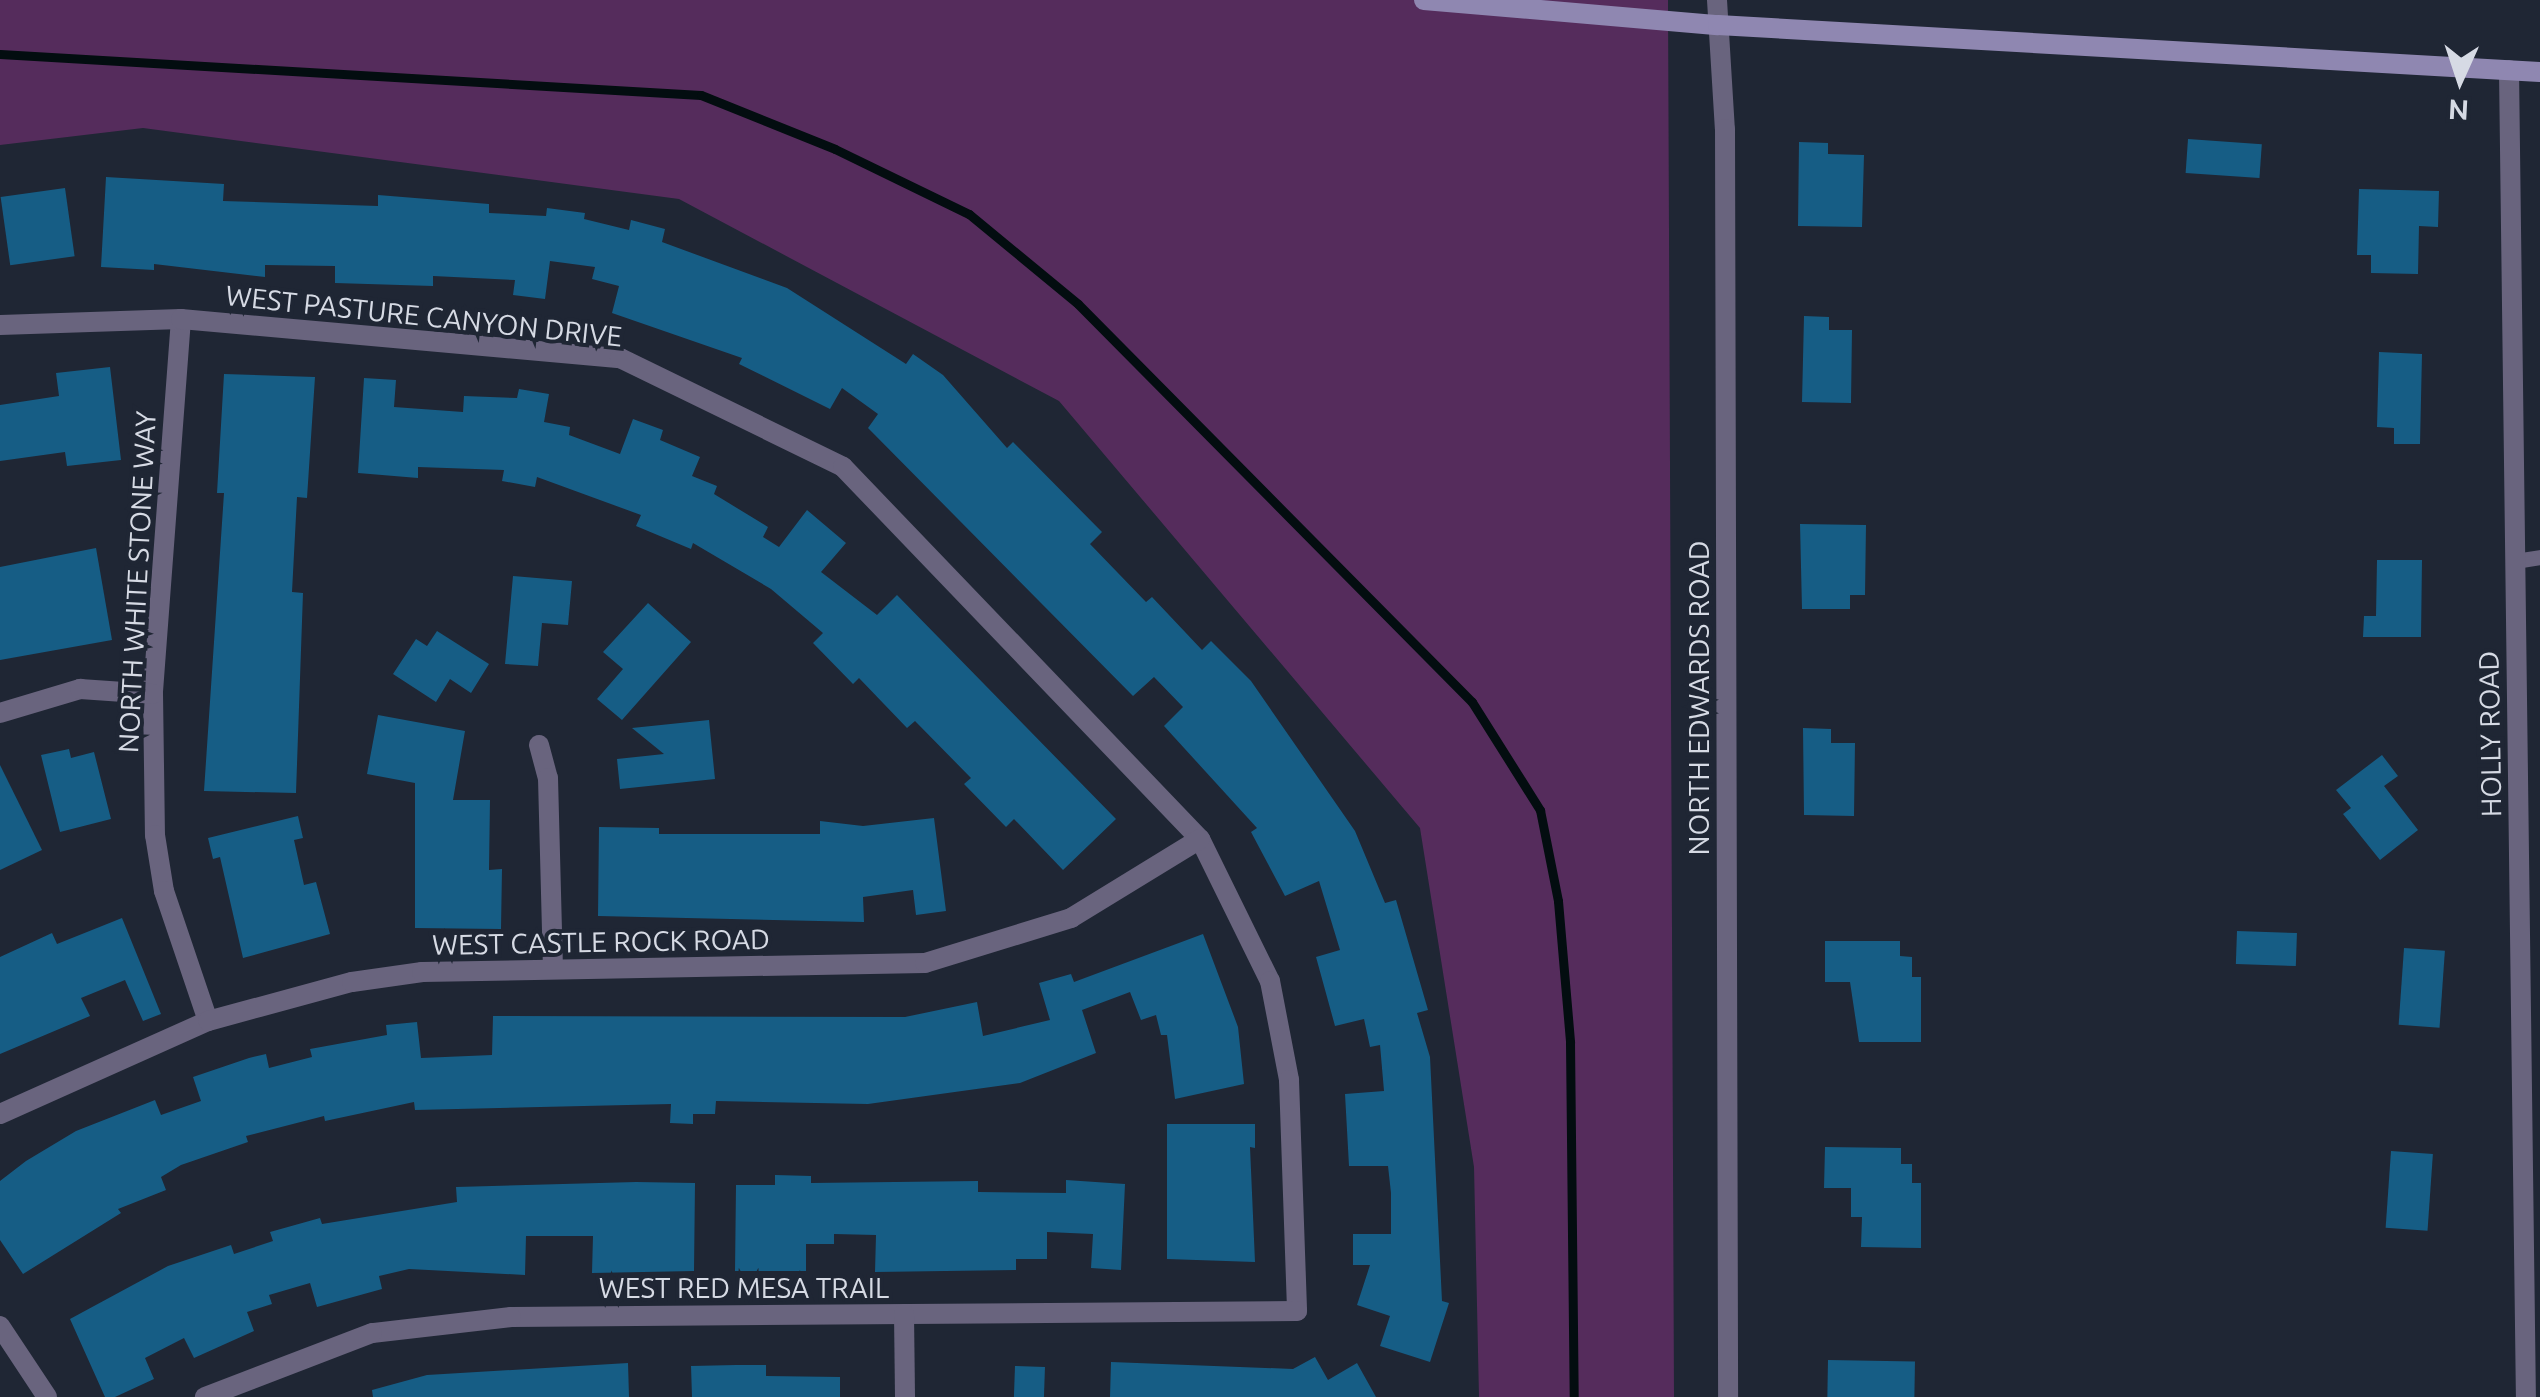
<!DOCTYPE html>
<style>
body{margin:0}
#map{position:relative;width:2540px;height:1397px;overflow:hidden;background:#1f2634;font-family:Ubuntu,sans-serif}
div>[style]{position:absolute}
.green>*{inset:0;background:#552c5c}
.stream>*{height:9px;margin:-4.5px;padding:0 4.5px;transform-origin:4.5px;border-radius:4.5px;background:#030d10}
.building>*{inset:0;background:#165d85;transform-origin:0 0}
.lane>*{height:15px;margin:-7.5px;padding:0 7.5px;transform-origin:7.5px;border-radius:7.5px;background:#69647e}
.street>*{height:20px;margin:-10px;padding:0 10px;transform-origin:10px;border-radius:10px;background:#69647e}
.secondary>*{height:20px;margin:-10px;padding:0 10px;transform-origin:10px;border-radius:10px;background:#8f87b1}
span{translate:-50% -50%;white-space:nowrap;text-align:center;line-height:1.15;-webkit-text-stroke:8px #1f2634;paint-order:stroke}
.street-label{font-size:28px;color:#d6dae4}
.north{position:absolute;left:2410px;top:30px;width:100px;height:100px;-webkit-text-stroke:8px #1f2634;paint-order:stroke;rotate:183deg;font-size:28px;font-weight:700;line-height:40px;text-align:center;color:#d6dae4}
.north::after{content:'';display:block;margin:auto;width:35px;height:45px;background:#d6dae4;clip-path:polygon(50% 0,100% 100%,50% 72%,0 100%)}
</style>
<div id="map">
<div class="green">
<i style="clip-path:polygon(0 0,1668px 0,1674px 1397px,1479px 1397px,1474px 1167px,1420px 828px,1059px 401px,679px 199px,143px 128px,0 145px)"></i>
</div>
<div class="stream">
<i style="left:0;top:54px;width:702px;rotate:3.35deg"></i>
<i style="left:701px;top:95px;width:144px;rotate:21.9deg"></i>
<i style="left:835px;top:149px;width:149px;rotate:25.9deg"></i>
<i style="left:969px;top:214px;width:141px;rotate:39.5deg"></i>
<i style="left:1078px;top:304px;width:560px;rotate:45.29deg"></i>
<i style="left:1472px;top:702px;width:128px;rotate:57.8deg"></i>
<i style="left:1540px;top:810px;width:93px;rotate:78.8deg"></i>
<i style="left:1558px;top:901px;width:142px;rotate:85.1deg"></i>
<i style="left:1570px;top:1042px;width:355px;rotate:89.4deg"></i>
</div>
<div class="building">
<i style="left:2188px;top:139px;width:74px;height:34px;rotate:4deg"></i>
<i style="clip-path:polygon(1799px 142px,1828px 143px,1828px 154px,1864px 155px,1862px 227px,1798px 226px)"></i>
<i style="clip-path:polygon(106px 177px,224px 184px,223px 201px,378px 206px,378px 195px,489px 204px,489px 213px,546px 216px,547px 208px,585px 213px,584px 219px,629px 230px,631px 220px,665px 229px,662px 242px,787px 288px,906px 364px,913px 354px,943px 375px,1007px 448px,1013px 442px,1102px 532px,1090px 544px,1146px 602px,1152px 597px,1202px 650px,1211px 641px,1251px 681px,1355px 831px,1385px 903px,1396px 900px,1428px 1010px,1417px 1013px,1430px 1057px,1442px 1301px,1449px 1303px,1430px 1362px,1380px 1346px,1390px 1316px,1357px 1305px,1370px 1265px,1353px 1265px,1353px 1234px,1391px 1234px,1391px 1193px,1388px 1166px,1349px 1166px,1345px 1094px,1384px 1091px,1380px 1045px,1370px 1047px,1364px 1019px,1335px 1026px,1316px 957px,1340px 950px,1319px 881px,1285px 896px,1251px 832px,1257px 828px,1164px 726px,1183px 707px,1154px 677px,1133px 696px,868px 428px,878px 414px,842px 388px,830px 409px,739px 364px,742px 358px,612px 313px,619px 286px,592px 279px,595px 267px,550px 261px,545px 299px,513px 295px,515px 280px,433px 276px,433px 286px,335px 283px,335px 266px,265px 265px,265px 277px,154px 264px,154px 270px,101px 267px)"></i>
<i style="left:65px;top:188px;width:69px;height:65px;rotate:82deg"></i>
<i style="clip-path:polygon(2359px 189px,2439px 191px,2438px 227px,2419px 226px,2418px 274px,2371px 273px,2371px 255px,2357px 255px)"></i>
<i style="clip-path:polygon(1804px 316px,1829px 317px,1829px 330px,1852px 330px,1851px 403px,1802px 402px)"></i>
<i style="clip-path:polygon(2379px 352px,2422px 354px,2420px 444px,2394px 444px,2394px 428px,2377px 427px)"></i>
<i style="clip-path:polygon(110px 367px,121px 460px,67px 466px,65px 452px,0 461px,0 405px,59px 396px,56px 373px)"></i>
<i style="clip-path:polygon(224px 374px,315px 377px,307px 498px,297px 497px,292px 592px,303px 593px,296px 793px,204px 791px,224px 493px,217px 493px)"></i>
<i style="clip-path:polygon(364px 378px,396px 380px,394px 407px,463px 412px,464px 396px,517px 398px,519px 389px,549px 394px,544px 422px,570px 427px,569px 435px,620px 454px,633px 419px,663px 430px,660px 440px,700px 457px,692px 476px,717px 486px,714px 494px,768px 527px,763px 537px,779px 547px,807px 510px,846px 543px,821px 572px,877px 615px,897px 595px,1116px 819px,1063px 870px,1014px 819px,1006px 827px,964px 784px,971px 778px,915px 721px,907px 728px,859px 678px,853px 684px,813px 643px,823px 633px,771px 589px,693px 543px,691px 549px,636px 526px,641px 515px,537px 477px,535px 487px,502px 481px,504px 470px,418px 467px,418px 478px,358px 473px)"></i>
<i style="clip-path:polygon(1800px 524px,1866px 525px,1865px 595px,1850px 595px,1850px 609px,1802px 609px)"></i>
<i style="clip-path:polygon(96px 548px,112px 640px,0 660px,0 567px)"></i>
<i style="clip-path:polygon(2377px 560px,2422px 560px,2421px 637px,2363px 637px,2364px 616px,2376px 616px)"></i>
<i style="clip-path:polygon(513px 576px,572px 581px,568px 625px,542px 623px,538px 666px,505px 664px)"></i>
<i style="clip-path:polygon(648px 603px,691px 642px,622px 720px,597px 699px,623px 669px,603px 652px)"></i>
<i style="clip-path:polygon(437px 631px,489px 664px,471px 693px,450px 679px,436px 702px,393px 674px,416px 639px,427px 646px)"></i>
<i style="clip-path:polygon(378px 715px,465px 731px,453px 800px,490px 800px,489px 870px,502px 869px,501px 929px,415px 928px,415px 783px,367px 774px)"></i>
<i style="clip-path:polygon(709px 720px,715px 779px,620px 789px,617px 759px,664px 754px,632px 728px)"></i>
<i style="clip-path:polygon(1803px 728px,1831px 729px,1831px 743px,1855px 743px,1854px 816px,1804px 815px)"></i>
<i style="clip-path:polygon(69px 749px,71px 758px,94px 752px,111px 819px,60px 832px,41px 755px)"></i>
<i style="clip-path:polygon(2382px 755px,2398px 776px,2384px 786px,2418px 830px,2380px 860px,2343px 814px,2351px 808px,2336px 790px)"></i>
<i style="clip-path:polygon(0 765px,42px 850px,0 870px)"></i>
<i style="clip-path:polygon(298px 816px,303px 838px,294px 840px,304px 885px,316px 882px,330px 934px,243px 958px,220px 857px,213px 859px,208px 838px)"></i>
<i style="clip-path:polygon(934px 818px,946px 911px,916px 915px,913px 890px,863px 897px,864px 922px,598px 916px,599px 827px,659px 828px,659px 834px,820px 834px,820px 821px,863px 826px)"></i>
<i style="clip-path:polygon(122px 918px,161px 1014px,143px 1021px,125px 980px,81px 998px,90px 1016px,0 1054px,0 957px,52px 933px,57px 944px)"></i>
<i style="left:2237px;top:931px;width:60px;height:33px;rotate:2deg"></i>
<i style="clip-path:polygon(1203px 934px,1238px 1027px,1244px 1084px,1175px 1099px,1167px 1035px,1161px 1035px,1156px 1015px,1141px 1020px,1130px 992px,1082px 1010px,1096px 1053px,1020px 1083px,868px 1104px,716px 1101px,715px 1114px,693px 1114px,693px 1124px,670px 1123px,671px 1104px,415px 1110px,414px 1102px,325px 1121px,324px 1116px,246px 1136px,248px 1142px,181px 1165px,161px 1177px,166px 1190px,118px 1209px,121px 1213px,23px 1274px,0 1240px,0 1181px,26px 1161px,76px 1131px,155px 1100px,161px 1115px,201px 1101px,193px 1077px,249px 1058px,266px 1054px,269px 1068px,312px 1057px,310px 1049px,387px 1035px,386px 1025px,417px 1022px,421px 1058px,492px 1055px,493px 1016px,905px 1017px,977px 1002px,983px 1036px,1050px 1020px,1039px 983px,1071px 974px,1074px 982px)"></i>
<i style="clip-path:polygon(1825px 941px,1900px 941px,1900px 956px,1912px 957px,1912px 977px,1921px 977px,1921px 1042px,1859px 1042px,1850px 982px,1825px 982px)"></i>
<i style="left:2404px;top:948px;width:41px;height:77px;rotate:4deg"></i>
<i style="clip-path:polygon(1167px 1124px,1255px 1124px,1255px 1148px,1250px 1147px,1255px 1262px,1167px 1259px)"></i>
<i style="clip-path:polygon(1825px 1147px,1901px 1148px,1901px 1164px,1912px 1164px,1912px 1183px,1921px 1183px,1921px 1248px,1861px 1247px,1862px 1217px,1851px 1217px,1851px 1188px,1824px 1188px)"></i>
<i style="left:2391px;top:1151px;width:42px;height:77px;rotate:4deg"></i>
<i style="clip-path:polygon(775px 1175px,811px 1176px,811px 1183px,978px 1181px,978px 1192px,1066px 1193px,1066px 1180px,1125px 1184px,1121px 1270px,1091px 1268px,1093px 1234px,1047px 1232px,1047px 1259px,1016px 1259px,1016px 1270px,875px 1272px,876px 1235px,834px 1234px,834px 1244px,806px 1244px,806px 1271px,735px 1271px,736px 1185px,775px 1185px)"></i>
<i style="clip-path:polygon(636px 1182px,695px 1183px,694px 1271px,592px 1273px,593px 1236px,526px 1236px,525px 1275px,409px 1269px,379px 1276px,382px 1289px,317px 1307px,310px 1283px,269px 1295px,272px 1304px,247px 1312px,254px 1331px,194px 1358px,184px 1338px,145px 1358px,154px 1379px,115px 1397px,105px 1397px,70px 1319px,168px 1266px,231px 1245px,234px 1254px,273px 1241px,270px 1232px,320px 1218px,322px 1224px,457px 1202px,456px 1187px)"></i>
<i style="clip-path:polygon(1315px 1357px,1328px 1380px,1357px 1363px,1376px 1397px,1110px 1397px,1111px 1362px,1293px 1369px)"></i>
<i style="left:1828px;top:1360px;width:87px;height:37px;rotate:1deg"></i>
<i style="clip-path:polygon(628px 1363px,629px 1397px,373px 1397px,372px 1390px,427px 1375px)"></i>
<i style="clip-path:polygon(736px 1365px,766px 1365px,766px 1376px,840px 1377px,840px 1397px,692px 1397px,691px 1366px)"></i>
<i style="left:1015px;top:1366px;width:30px;height:31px;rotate:2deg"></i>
</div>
<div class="lane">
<i style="left:2515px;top:561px;width:25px;rotate:-9deg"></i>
</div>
<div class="street">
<i style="left:1717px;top:0;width:129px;rotate:86.5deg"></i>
<i style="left:1725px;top:129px;width:1268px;rotate:89.86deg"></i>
<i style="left:2509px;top:70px;width:1327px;rotate:89.27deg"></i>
<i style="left:181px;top:319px;width:376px;rotate:94.3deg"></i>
<i style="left:153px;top:694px;width:141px;rotate:89.2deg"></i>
<i style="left:155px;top:835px;width:57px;rotate:80.9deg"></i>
<i style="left:164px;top:891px;width:137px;rotate:71.3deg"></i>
<i style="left:0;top:325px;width:181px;rotate:-1.9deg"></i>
<i style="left:181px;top:319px;width:441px;rotate:5.1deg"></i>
<i style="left:620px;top:358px;width:248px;rotate:26deg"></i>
<i style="left:843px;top:467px;width:516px;rotate:46.18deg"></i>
<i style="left:1200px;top:839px;width:158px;rotate:63.8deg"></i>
<i style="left:1270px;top:981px;width:101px;rotate:79.1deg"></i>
<i style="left:1289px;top:1080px;width:231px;rotate:88deg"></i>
<i style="left:1297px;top:1311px;width:786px;rotate:179.56deg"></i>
<i style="left:511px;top:1317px;width:140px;rotate:173.4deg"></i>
<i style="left:372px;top:1333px;width:179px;rotate:159deg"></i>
<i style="left:0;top:713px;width:84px;rotate:-16.7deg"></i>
<i style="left:80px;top:689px;width:73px;rotate:3.9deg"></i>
<i style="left:539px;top:745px;width:34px;rotate:75deg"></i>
<i style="left:548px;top:778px;width:190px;rotate:88.5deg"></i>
<i style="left:0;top:1114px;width:228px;rotate:-24.1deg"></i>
<i style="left:208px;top:1021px;width:149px;rotate:-15.2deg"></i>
<i style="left:352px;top:982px;width:71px;rotate:-8.1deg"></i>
<i style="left:422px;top:972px;width:503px;rotate:-1.03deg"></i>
<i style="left:925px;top:963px;width:153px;rotate:-17.1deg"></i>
<i style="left:1071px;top:918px;width:151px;rotate:-31.5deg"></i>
<i style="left:904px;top:1314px;width:83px;rotate:89.3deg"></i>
<i style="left:0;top:1326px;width:85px;rotate:56.5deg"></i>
</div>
<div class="secondary">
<i style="left:1424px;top:0;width:295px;rotate:4.9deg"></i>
<i style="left:1718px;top:25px;width:823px;rotate:3.27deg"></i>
</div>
<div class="street-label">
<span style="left:424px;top:316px;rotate:6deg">WEST PASTURE CANYON DRIVE</span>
<span style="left:137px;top:582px;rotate:-87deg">NORTH WHITE STONE WAY</span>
<span style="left:1699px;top:698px;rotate:-90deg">NORTH EDWARDS ROAD</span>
<span style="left:2490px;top:734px;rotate:-91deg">HOLLY ROAD</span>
<span style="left:601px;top:942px;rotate:-1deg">WEST CASTLE ROCK ROAD</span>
<span style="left:744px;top:1288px">WEST RED MESA TRAIL</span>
</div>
<div class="north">N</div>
</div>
